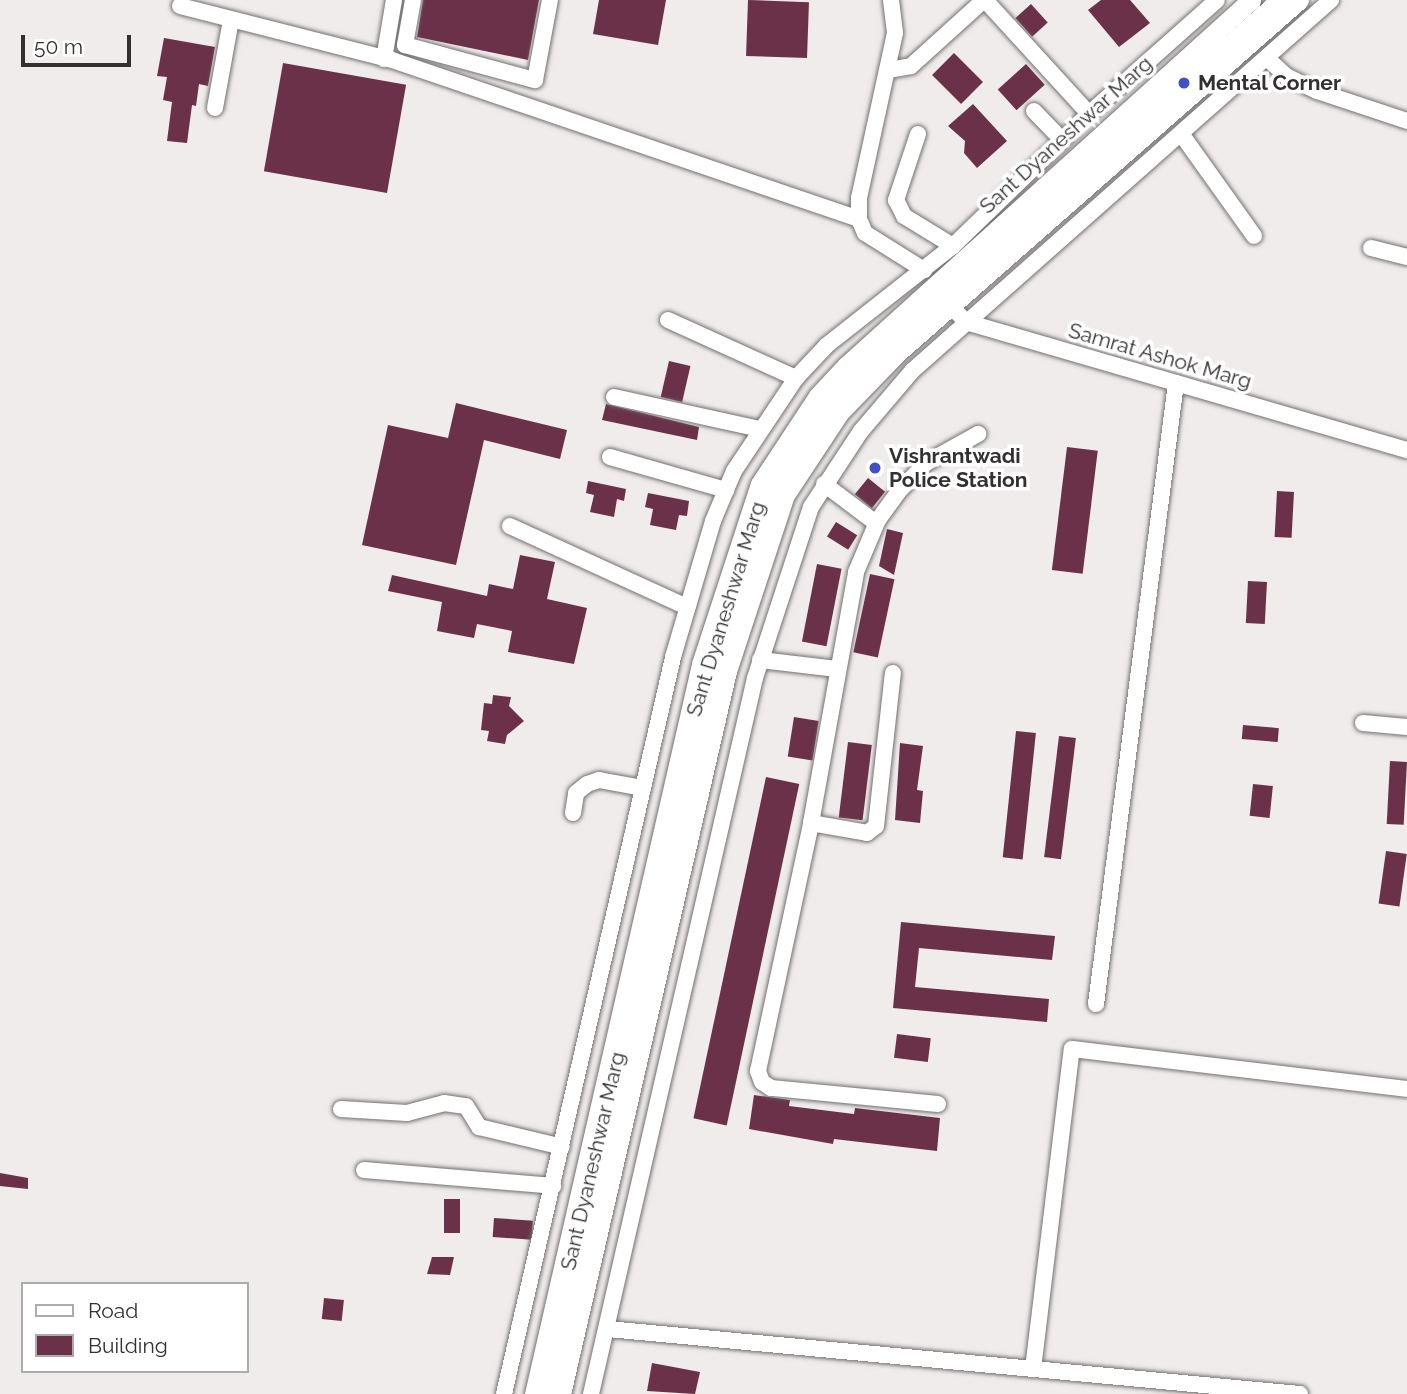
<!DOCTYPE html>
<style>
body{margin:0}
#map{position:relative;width:1407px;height:1394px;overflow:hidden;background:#f1ecec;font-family:Raleway,sans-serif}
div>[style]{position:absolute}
.building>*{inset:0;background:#6a3149;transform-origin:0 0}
.roads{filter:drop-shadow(0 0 2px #737070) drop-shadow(0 0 2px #737070)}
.minor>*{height:16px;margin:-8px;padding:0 8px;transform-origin:8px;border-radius:8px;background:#fff}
.major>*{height:19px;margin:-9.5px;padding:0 9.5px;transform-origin:9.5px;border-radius:9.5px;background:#fff}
.dots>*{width:19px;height:19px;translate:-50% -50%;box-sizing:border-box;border:4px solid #fff;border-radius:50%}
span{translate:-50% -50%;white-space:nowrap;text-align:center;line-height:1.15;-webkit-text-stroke:7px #fff;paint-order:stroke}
.poi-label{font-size:21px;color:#323030;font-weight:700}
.left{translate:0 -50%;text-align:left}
.street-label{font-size:21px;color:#323030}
.legend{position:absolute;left:21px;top:1282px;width:228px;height:91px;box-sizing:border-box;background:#fff;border:2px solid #adacac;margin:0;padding:9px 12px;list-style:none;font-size:21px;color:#323030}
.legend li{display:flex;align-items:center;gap:14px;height:35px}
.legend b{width:35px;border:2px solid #adacac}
.scale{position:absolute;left:21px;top:35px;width:110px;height:32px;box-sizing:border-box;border:4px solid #323030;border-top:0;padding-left:9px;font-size:21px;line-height:24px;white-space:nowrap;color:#323030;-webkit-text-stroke:5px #fff;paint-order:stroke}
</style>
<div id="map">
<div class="building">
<i style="clip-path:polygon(423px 0,539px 0,528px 60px,417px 37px)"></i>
<i style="clip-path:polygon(599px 0,666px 0,658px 45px,593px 34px)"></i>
<i style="left:748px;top:0;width:61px;height:56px;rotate:2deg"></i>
<i style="clip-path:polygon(1101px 0,1130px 0,1150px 23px,1119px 47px,1088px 10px)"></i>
<i style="left:1031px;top:4px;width:25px;height:21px;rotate:48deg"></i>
<i style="clip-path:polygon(164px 38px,215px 47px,208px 86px,199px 84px,196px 106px,192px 105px,187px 143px,167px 141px,172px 102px,163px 100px,167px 77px,157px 76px)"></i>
<i style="left:954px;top:53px;width:41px;height:31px;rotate:45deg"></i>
<i style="left:283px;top:63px;width:125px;height:110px;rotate:10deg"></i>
<i style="left:1026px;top:64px;width:28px;height:38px;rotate:48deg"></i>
<i style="clip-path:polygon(973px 104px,1007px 141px,977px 168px,964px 153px,965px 141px,948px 126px)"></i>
<i style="left:669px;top:361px;width:22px;height:37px;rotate:13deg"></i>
<i style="clip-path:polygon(456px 403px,567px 430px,560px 459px,484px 440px,456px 565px,362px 545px,388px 425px,448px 438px)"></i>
<i style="clip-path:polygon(606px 404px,699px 427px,697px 440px,602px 420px)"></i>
<i style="left:1067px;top:447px;width:31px;height:124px;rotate:7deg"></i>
<i style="left:868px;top:478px;width:22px;height:21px;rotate:39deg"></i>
<i style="clip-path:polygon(588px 481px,626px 489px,624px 501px,617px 499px,614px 517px,590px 512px,594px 495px,586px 493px)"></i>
<i style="left:1277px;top:491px;width:17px;height:46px;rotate:3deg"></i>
<i style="clip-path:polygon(648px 493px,689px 501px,687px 516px,679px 515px,676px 530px,650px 525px,653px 509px,645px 507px)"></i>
<i style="left:836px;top:522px;width:25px;height:17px;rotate:32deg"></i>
<i style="clip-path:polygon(887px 529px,903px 533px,894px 575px,879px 566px)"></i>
<i style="clip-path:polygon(520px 555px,555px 562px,547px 599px,587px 608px,574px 664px,508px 652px,512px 631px,477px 624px,474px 638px,437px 631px,442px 602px,388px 591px,392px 575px,487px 596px,489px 584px,513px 589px)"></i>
<i style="left:817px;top:564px;width:25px;height:79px;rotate:11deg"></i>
<i style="left:870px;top:574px;width:25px;height:80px;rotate:12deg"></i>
<i style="left:1248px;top:581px;width:19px;height:42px;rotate:3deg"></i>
<i style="clip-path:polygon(493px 695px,511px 697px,509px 706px,524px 721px,507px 735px,505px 744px,487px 741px,489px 731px,481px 730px,484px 703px,492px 704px)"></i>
<i style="left:794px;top:717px;width:25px;height:40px;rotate:9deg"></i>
<i style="left:1243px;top:725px;width:36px;height:14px;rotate:5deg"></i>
<i style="left:1016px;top:731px;width:20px;height:127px;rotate:6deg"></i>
<i style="left:1059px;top:736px;width:17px;height:122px;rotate:7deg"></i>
<i style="left:848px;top:742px;width:24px;height:76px;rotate:7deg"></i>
<i style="clip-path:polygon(900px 743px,923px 746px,917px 790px,923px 791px,920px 823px,895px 820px)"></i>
<i style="left:1390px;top:761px;width:17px;height:63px;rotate:3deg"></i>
<i style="left:766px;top:777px;width:34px;height:349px;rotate:12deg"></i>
<i style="left:1253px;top:784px;width:20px;height:32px;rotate:6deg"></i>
<i style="left:1386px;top:851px;width:21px;height:53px;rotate:8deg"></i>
<i style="clip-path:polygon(901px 922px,1055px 936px,1052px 960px,919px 948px,915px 987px,1049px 999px,1047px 1022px,893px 1008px)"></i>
<i style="left:897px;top:1034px;width:34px;height:24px;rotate:7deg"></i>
<i style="clip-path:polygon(754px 1095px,790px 1100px,789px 1106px,854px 1114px,855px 1108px,940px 1118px,937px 1151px,834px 1139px,833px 1144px,749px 1129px)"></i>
<i style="clip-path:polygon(0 1173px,28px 1178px,28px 1189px,0 1186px)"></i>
<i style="left:444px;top:1199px;width:16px;height:34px"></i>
<i style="left:494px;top:1218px;width:39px;height:19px;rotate:4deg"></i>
<i style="clip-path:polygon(432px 1257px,454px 1257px,450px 1275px,427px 1274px)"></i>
<i style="left:324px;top:1298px;width:20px;height:21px;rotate:6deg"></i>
<i style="clip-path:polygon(652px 1363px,700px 1372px,695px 1394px,647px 1391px)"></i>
</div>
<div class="roads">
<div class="minor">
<i style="left:413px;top:0;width:46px;rotate:100.1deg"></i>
<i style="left:405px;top:45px;width:135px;rotate:15.1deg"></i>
<i style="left:535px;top:80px;width:81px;rotate:-79.4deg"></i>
<i style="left:891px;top:0;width:33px;rotate:83deg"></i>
<i style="left:895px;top:33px;width:169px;rotate:102.3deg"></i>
<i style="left:859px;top:198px;width:21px;rotate:90deg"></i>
<i style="left:859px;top:219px;width:15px;rotate:67deg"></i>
<i style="left:865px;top:233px;width:70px;rotate:32.1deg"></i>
<i style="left:985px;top:0;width:154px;rotate:47.6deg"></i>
<i style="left:180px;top:6px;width:219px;rotate:14.3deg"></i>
<i style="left:392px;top:60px;width:493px;rotate:18.8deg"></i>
<i style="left:384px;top:59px;width:60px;rotate:-80.4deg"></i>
<i style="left:1268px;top:59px;width:25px;rotate:43deg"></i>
<i style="left:1286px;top:76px;width:34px;rotate:26deg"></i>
<i style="left:1317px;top:91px;width:95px;rotate:18.4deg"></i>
<i style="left:889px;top:70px;width:22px;rotate:-10deg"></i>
<i style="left:911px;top:66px;width:98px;rotate:-42.1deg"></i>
<i style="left:215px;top:108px;width:89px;rotate:-79.7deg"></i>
<i style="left:1034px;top:111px;width:40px;rotate:46deg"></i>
<i style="left:918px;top:134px;width:70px;rotate:108.4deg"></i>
<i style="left:896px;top:200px;width:18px;rotate:63deg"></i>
<i style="left:904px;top:216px;width:57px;rotate:31.5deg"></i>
<i style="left:1182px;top:135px;width:124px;rotate:54.5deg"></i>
<i style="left:1371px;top:248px;width:37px;rotate:14deg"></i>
<i style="left:943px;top:298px;width:33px;rotate:46deg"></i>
<i style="left:966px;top:322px;width:459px;rotate:16.2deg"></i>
<i style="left:668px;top:320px;width:141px;rotate:24.4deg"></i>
<i style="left:614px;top:397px;width:148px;rotate:12.4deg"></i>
<i style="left:610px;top:457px;width:121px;rotate:15.9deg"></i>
<i style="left:824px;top:484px;width:65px;rotate:36.9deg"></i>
<i style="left:510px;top:526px;width:195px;rotate:24.6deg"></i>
<i style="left:760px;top:660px;width:78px;rotate:6.7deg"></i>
<i style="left:1363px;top:723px;width:44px;rotate:5.2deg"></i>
<i style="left:573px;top:813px;width:20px;rotate:-81deg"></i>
<i style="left:576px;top:793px;width:14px;rotate:-39deg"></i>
<i style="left:587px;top:784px;width:13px;rotate:-18deg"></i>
<i style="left:599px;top:780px;width:45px;rotate:10.3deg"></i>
<i style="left:811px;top:823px;width:57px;rotate:10.1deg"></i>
<i style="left:867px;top:833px;width:11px;rotate:-38deg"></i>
<i style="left:876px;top:826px;width:154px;rotate:-83.7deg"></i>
<i style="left:1096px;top:1004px;width:626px;rotate:-82.66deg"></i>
<i style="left:938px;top:1104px;width:168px;rotate:-174.5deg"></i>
<i style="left:771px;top:1088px;width:11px;rotate:-146deg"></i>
<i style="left:762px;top:1082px;width:12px;rotate:-110deg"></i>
<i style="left:758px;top:1071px;width:254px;rotate:-77.9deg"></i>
<i style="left:811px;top:823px;width:255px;rotate:-79.8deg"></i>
<i style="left:856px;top:572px;width:56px;rotate:-67.1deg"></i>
<i style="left:878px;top:520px;width:34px;rotate:-54deg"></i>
<i style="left:898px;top:492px;width:40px;rotate:-46deg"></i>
<i style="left:926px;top:463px;width:60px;rotate:-29.1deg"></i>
<i style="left:341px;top:1109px;width:66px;rotate:3.5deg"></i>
<i style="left:407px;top:1113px;width:38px;rotate:-15deg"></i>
<i style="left:444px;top:1103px;width:22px;rotate:8deg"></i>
<i style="left:466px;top:1106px;width:25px;rotate:58deg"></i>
<i style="left:479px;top:1127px;width:85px;rotate:13.5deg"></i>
<i style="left:364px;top:1170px;width:190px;rotate:4.8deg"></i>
<i style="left:608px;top:1329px;width:695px;rotate:5.37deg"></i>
<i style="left:1033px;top:1369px;width:322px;rotate:-83.1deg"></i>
<i style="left:1072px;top:1049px;width:337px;rotate:6.8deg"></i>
<i style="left:504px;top:1394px;width:756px;rotate:-77.08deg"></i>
<i style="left:673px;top:657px;width:142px;rotate:-73.6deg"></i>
<i style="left:713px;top:521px;width:54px;rotate:-67.2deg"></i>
<i style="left:734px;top:471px;width:112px;rotate:-56.3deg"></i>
<i style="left:796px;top:378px;width:45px;rotate:-46.8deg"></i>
<i style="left:827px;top:345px;width:160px;rotate:-38.2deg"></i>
<i style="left:953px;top:246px;width:190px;rotate:-44.1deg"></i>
<i style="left:1089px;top:114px;width:171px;rotate:-41.7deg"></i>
<i style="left:547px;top:1394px;width:745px;rotate:-77.05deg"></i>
<i style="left:714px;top:668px;width:188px;rotate:-72deg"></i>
<i style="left:772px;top:489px;width:102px;rotate:-56.6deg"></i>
<i style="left:828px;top:404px;width:85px;rotate:-45deg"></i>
<i style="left:888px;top:344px;width:521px;rotate:-41.34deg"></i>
<i style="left:591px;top:1394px;width:735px;rotate:-77.1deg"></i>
<i style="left:755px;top:678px;width:180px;rotate:-71.9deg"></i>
<i style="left:811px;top:507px;width:91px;rotate:-56.7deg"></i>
<i style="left:861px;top:431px;width:79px;rotate:-49.6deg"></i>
<i style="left:912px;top:371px;width:560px;rotate:-41.52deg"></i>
</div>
<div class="major">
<i style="left:534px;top:1394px;width:749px;rotate:-77.11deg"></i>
<i style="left:701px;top:664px;width:189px;rotate:-71.9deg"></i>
<i style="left:760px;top:484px;width:105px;rotate:-56.6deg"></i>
<i style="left:818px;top:396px;width:41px;rotate:-47deg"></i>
<i style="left:846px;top:366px;width:546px;rotate:-42.1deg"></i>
<i style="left:561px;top:1394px;width:742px;rotate:-77.07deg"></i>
<i style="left:727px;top:671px;width:185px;rotate:-71.8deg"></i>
<i style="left:785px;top:495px;width:98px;rotate:-56.6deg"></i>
<i style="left:839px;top:413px;width:83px;rotate:-46deg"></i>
<i style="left:897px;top:353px;width:535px;rotate:-41.29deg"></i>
</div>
</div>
<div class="dots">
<i style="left:1184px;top:83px;background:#4150c4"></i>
<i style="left:875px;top:468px;background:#4150c4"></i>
</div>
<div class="poi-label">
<span class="left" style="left:1198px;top:83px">Mental Corner</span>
<span class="left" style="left:889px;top:468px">Vishrantwadi<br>Police Station</span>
</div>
<div class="street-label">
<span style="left:1066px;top:135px;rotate:-42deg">Sant Dyaneshwar Marg</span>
<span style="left:1160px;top:356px;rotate:16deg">Samrat Ashok Marg</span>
<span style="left:726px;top:609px;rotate:-73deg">Sant Dyaneshwar Marg</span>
<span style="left:593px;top:1161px;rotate:-77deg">Sant Dyaneshwar Marg</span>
</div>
<ul class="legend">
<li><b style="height:9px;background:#fff"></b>Road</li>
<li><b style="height:19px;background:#6a3149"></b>Building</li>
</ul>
<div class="scale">50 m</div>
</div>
